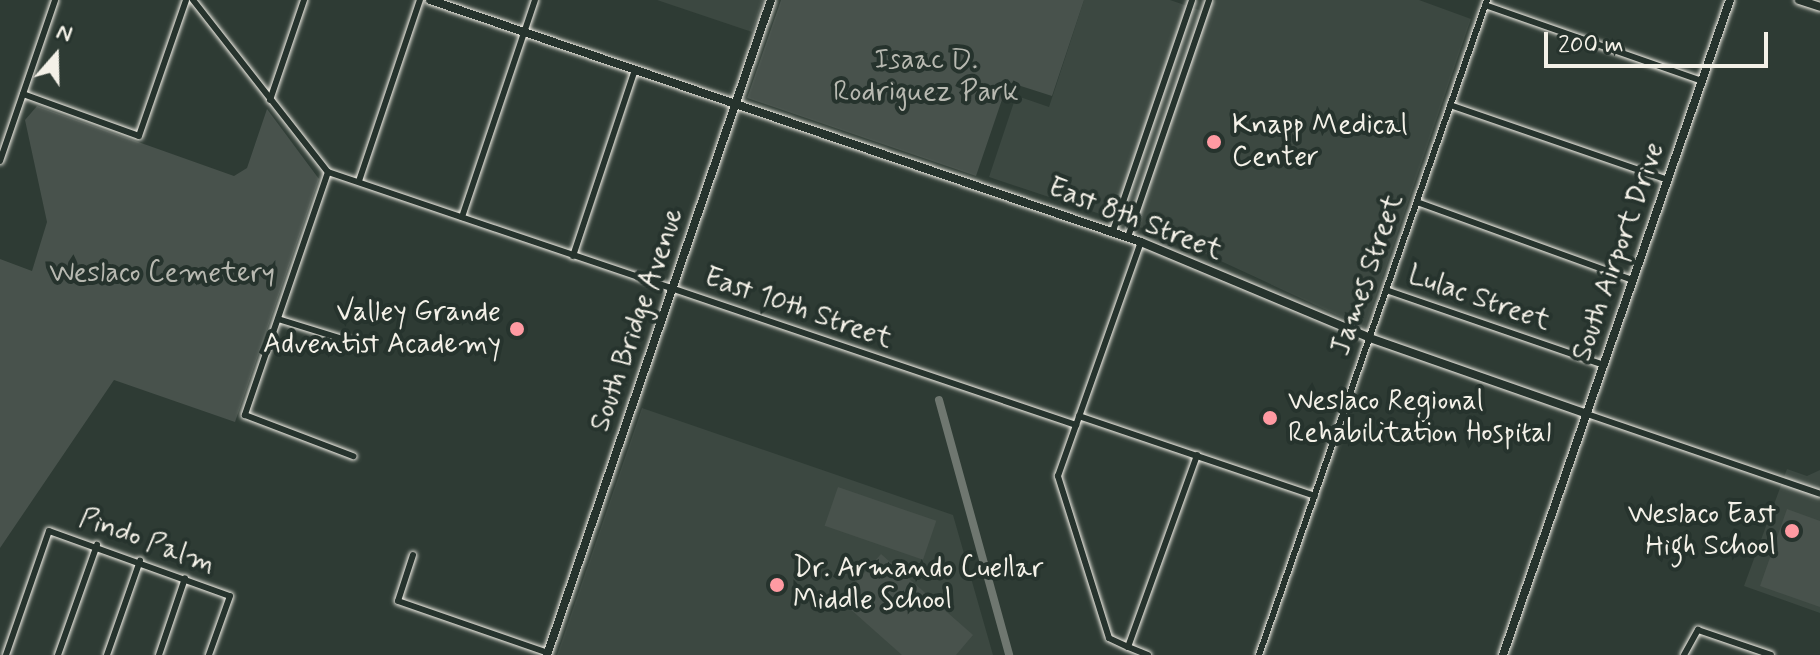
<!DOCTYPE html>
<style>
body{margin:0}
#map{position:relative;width:1820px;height:655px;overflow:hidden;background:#2e3b34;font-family:Mynerve,sans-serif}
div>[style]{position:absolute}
.built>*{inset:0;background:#3c4841}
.green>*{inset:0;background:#48524c;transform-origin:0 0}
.canal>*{height:8px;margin:-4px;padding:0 4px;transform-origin:4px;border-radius:4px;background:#6f7770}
.roads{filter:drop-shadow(0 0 2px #f4f1e8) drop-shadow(0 0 2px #f4f1e8)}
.minor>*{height:6px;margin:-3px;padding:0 3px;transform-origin:3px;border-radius:3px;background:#26332d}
.tertiary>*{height:8px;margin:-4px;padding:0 4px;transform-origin:4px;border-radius:4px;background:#26332d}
.dots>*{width:22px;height:22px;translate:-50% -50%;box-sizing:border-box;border:4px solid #26332d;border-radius:50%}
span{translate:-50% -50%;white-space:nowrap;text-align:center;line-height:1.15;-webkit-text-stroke:8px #26332d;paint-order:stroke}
.park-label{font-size:28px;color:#b8b9b1}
.poi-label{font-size:28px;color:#f4f1e8}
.left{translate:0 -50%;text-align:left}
.right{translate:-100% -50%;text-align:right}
.street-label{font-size:28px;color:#f4f1e8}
.north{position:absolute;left:16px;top:16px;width:80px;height:80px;-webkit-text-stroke:6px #26332d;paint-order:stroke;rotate:20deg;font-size:22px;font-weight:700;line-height:32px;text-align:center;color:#f4f1e8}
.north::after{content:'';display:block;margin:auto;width:28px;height:36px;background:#f4f1e8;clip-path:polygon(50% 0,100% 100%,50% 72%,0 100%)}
.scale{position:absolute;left:1544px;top:32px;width:224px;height:36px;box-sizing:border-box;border:4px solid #f4f1e8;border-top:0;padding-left:10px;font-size:24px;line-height:28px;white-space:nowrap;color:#f4f1e8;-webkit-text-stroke:6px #26332d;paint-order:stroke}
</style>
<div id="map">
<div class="built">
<i style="clip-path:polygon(657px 0,763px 0,752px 32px)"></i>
<i style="clip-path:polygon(1084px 0,1170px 0,1208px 13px,1213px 0,1419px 0,1471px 19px,1365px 328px,1169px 237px,989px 177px,1014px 102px,1020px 97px,1049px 107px)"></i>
<i style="clip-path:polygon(642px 408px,953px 515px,993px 655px,557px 655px)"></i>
<i style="clip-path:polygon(1787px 469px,1807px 476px,1820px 470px,1820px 613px,1744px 586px)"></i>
</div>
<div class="green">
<i style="clip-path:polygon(781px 0,1084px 0,1052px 96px,1008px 82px,976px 176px,747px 98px)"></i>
<i style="clip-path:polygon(37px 106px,234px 176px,247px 168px,267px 109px,319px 179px,235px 422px,114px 380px,0 548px,0 259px,32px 271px,47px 222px,25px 120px)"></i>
<i style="left:838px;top:487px;width:104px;height:41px;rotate:19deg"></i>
<i style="clip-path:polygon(1787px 509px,1820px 521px,1820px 607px,1760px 586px)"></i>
<i style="clip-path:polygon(881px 554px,973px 635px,956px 655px,902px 655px,840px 600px)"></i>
</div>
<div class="canal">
<i style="left:939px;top:400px;width:264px;rotate:74.6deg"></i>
</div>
<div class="roads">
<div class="minor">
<i style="left:193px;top:0;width:219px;rotate:51.9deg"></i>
<i style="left:328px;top:172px;width:790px;rotate:18.69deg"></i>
<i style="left:1485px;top:5px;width:230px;rotate:19.3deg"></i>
<i style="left:23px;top:94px;width:123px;rotate:19.9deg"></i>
<i style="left:139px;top:136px;width:144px;rotate:-70.9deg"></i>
<i style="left:270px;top:100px;width:106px;rotate:-71.2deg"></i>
<i style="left:1450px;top:105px;width:231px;rotate:19deg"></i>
<i style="left:0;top:161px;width:170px;rotate:-71.1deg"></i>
<i style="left:328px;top:172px;width:257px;rotate:108.9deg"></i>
<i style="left:245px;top:415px;width:116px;rotate:20.8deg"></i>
<i style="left:359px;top:181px;width:191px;rotate:-71.4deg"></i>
<i style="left:1417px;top:202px;width:230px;rotate:19.9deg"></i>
<i style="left:462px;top:217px;width:229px;rotate:-71.4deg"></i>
<i style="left:1113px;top:231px;width:244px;rotate:-71.1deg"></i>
<i style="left:1128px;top:237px;width:250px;rotate:-71.1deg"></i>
<i style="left:573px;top:256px;width:196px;rotate:-71.6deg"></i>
<i style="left:1386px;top:290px;width:231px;rotate:19deg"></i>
<i style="left:278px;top:319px;width:85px;rotate:17.2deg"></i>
<i style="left:1587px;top:414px;width:246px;rotate:18.9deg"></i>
<i style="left:1079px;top:416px;width:249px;rotate:18.7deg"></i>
<i style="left:413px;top:555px;width:48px;rotate:108.1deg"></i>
<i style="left:398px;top:601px;width:159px;rotate:19.1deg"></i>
<i style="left:1128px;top:647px;width:21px;rotate:-155deg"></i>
<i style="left:1109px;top:638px;width:170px;rotate:-107.5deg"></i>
<i style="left:1058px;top:476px;width:248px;rotate:-70.5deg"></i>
<i style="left:6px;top:655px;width:131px;rotate:-70.9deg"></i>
<i style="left:49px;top:531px;width:192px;rotate:19.8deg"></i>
<i style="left:230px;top:596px;width:63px;rotate:109.6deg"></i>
<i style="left:58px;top:655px;width:117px;rotate:-70.5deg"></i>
<i style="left:107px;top:655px;width:100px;rotate:-70.7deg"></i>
<i style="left:159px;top:655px;width:81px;rotate:-71.3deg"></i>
<i style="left:1148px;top:655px;width:22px;rotate:-158deg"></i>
<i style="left:1128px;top:647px;width:204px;rotate:-70.2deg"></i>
<i style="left:1259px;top:655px;width:694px;rotate:-70.81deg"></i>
<i style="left:1684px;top:655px;width:29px;rotate:-61deg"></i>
<i style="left:1698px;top:630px;width:77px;rotate:18.9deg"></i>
</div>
<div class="tertiary">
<i style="left:430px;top:0;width:751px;rotate:18.8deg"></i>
<i style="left:1141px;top:242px;width:248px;rotate:22.7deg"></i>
<i style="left:1370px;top:338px;width:230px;rotate:19.3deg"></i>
<i style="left:1799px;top:0;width:22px;rotate:18deg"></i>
<i style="left:547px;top:655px;width:692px;rotate:-71.12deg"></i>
<i style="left:1503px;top:655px;width:693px;rotate:-70.89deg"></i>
</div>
</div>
<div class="dots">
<i style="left:1214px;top:142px;background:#ff9aa2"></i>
<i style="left:517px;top:329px;background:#ff9aa2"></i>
<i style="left:1270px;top:418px;background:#ff9aa2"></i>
<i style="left:1792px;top:531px;background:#ff9aa2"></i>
<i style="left:777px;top:585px;background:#ff9aa2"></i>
</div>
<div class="park-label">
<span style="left:926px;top:77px">Isaac D.<br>Rodriguez Park</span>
<span style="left:162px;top:274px">Weslaco Cemetery</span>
</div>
<div class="poi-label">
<span class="left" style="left:1232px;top:142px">Knapp Medical<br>Center</span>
<span class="right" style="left:501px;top:329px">Valley Grande<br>Adventist Academy</span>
<span class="left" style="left:1288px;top:418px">Weslaco Regional<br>Rehabilitation Hospital</span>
<span class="right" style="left:1776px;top:531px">Weslaco East<br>High School</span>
<span class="left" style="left:793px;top:585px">Dr. Armando Cuellar<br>Middle School</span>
</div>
<div class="street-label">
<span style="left:1135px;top:220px;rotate:21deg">East 8th Street</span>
<span style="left:1619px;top:252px;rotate:-71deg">South Airport Drive</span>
<span style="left:1368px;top:275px;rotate:-71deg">James Street</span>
<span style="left:1479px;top:299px;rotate:19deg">Lulac Street</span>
<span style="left:798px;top:309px;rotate:19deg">East 10th Street</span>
<span style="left:638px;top:320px;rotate:-71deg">South Bridge Avenue</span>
<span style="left:147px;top:542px;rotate:20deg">Pindo Palm</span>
</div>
<div class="north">N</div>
<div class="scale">200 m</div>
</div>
